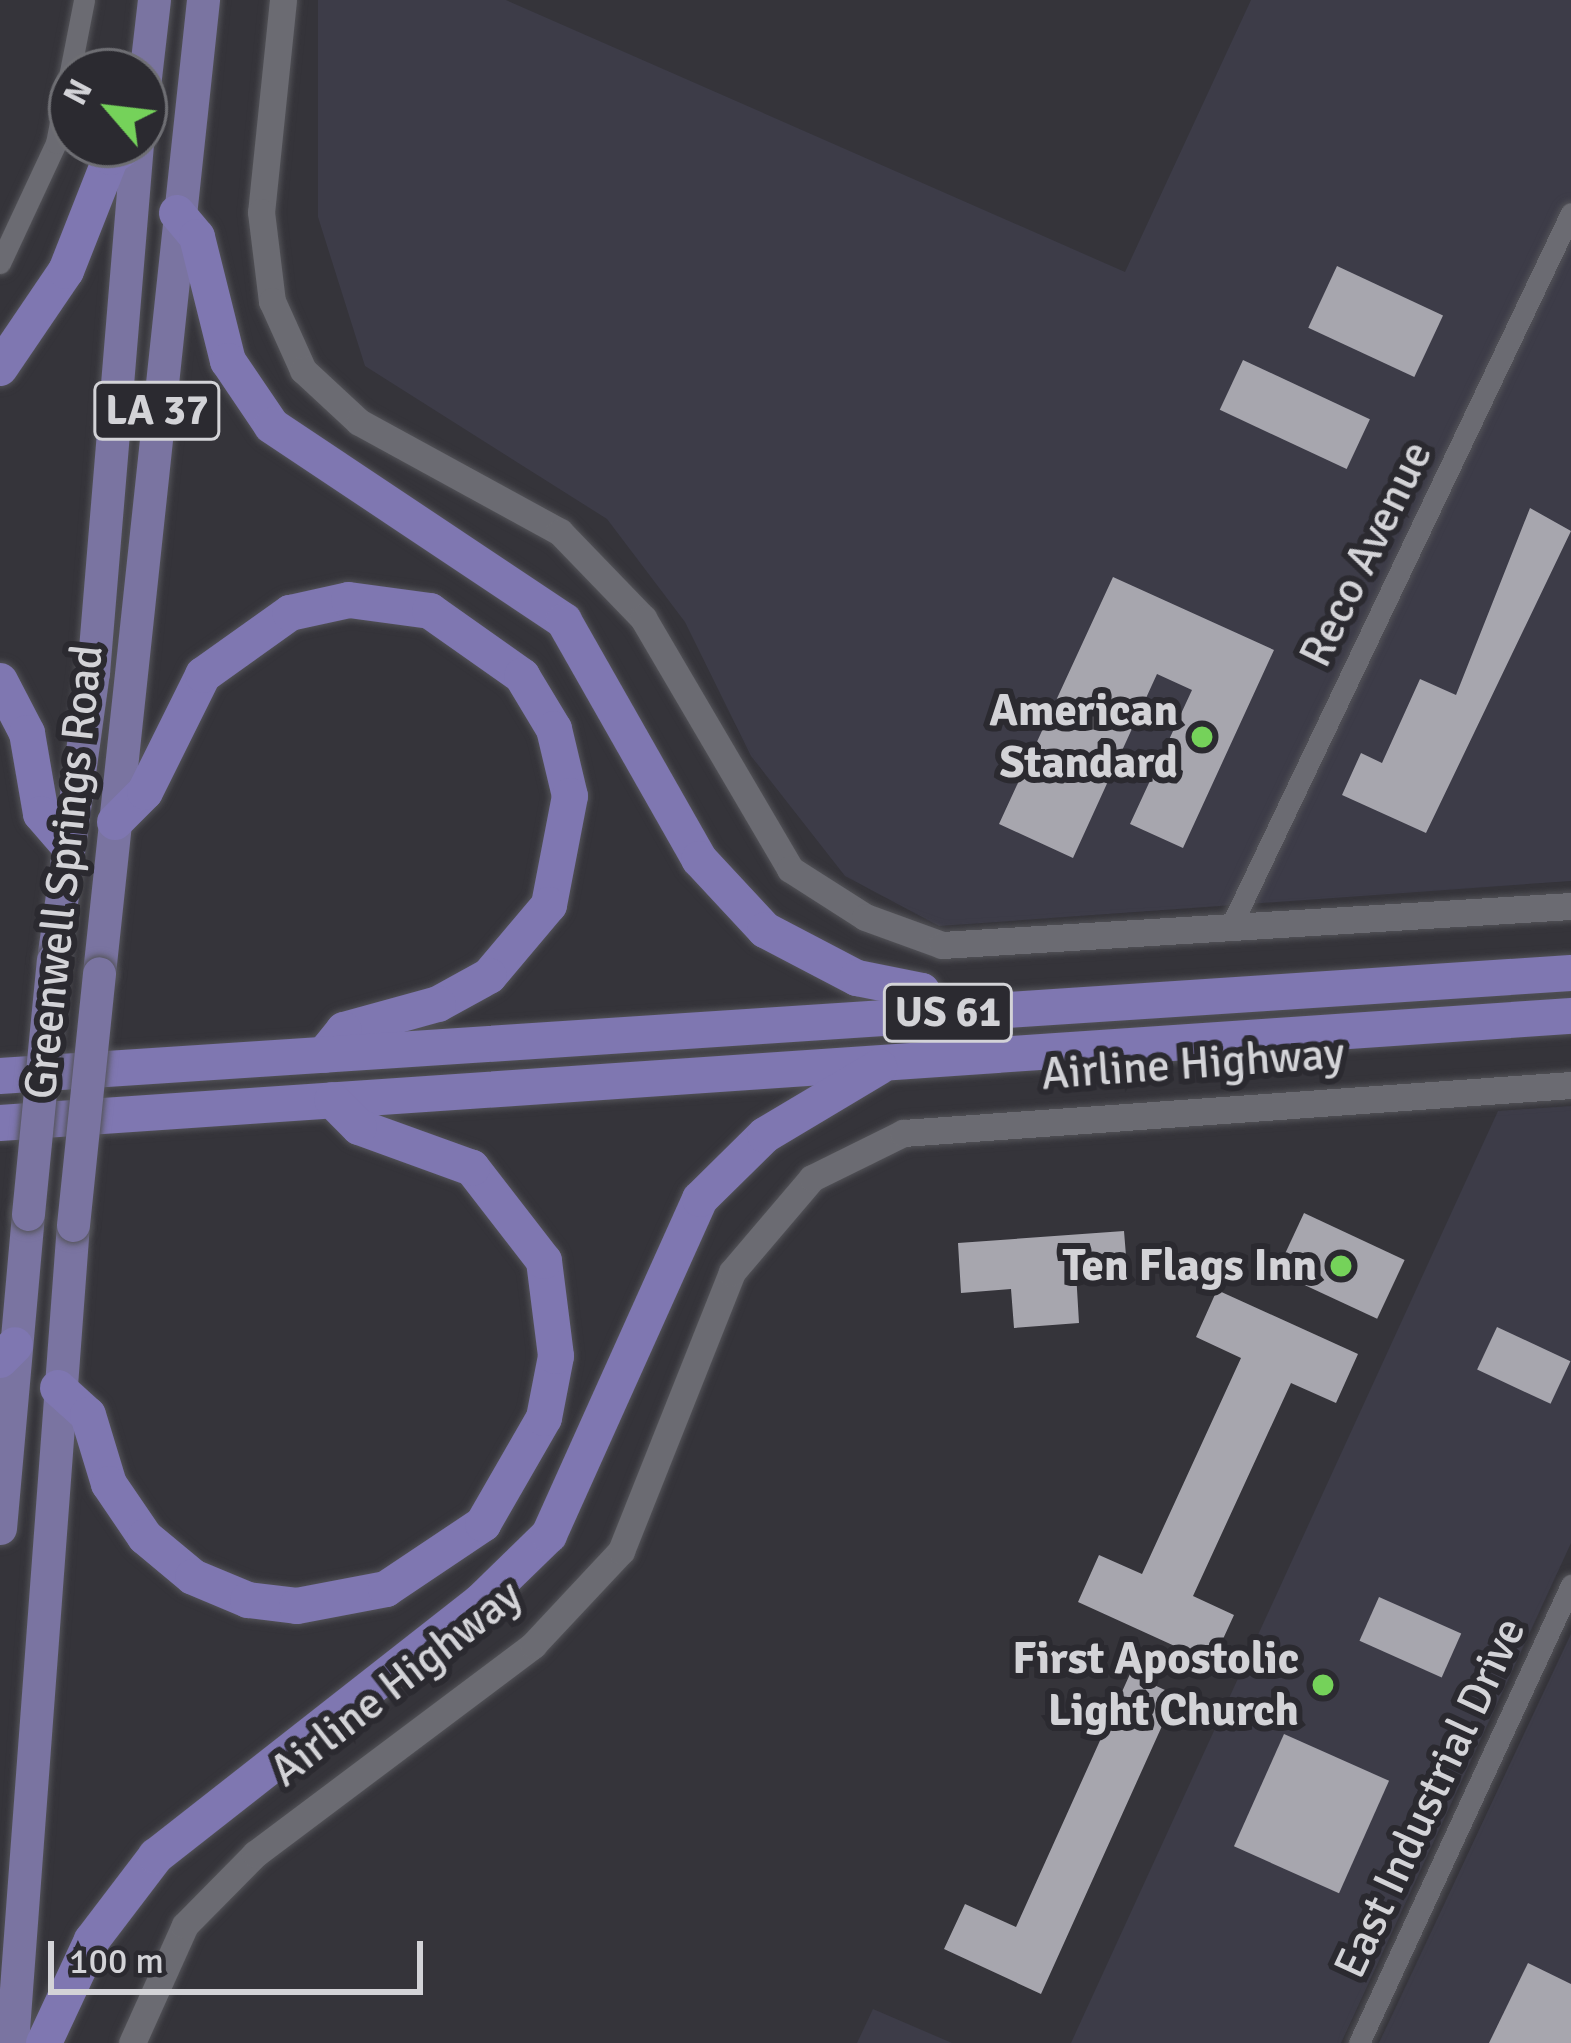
<!DOCTYPE html>
<style>
body{margin:0}
#map{position:relative;width:1571px;height:2043px;overflow:hidden;background:#35343a;font-family:Signika,sans-serif}
div>[style]{position:absolute}
.built>*{inset:0;background:#3d3c48}
.building>*{inset:0;background:#a7a6ae;transform-origin:0 0}
.roads{filter:drop-shadow(0 0 3px #535358) drop-shadow(0 0 3px #535358)}
.minor>*{height:21px;margin:-10.5px;padding:0 10.5px;transform-origin:10.5px;border-radius:10.5px;background:#6b6b72}
.tertiary>*{height:27px;margin:-13.5px;padding:0 13.5px;transform-origin:13.5px;border-radius:13.5px;background:#6b6b72}
.primary>*{height:33px;margin:-16.5px;padding:0 16.5px;transform-origin:16.5px;border-radius:16.5px;background:#7a74a1}
.trunk>*{height:36px;margin:-18px;padding:0 18px;transform-origin:18px;border-radius:18px;background:#7f77b1}
.bridges{filter:drop-shadow(0 0 3px #535358) drop-shadow(0 0 3px #535358)}
.primary-bridge>*{height:33px;margin:-16.5px;padding:0 16.5px;transform-origin:16.5px;border-radius:16.5px;background:#7a74a1}
.dots>*{width:33px;height:33px;translate:-50% -50%;box-sizing:border-box;border:6px solid #2b2a30;border-radius:50%}
span{translate:-50% -50%;white-space:nowrap;text-align:center;line-height:1.15;-webkit-text-stroke:12px #2b2a30;paint-order:stroke}
.shield-label span{padding:3px 9px;background:#2b2a30;border:3px solid;border-radius:9px;-webkit-text-stroke-width:0}
.shield-label{font-size:42px;color:#d3d3d7;font-weight:700}
.street-label{font-size:45px;color:#d3d3d7}
.poi-label{font-size:45px;color:#d3d3d7;font-weight:700}
.right{translate:-100% -50%;text-align:right}
.north{position:absolute;left:48px;top:48px;width:120px;height:120px;box-sizing:border-box;background:#2b2a30;border:3px solid #6e6e73;border-radius:50%;rotate:298deg;font-size:33px;font-weight:700;line-height:48px;text-align:center;color:#d3d3d7}
.north::after{content:'';display:block;margin:auto;width:42px;height:54px;background:#75d25a;clip-path:polygon(50% 0,100% 100%,50% 72%,0 100%)}
.scale{position:absolute;left:48px;top:1941px;width:375px;height:54px;box-sizing:border-box;border:6px solid #d3d3d7;border-top:0;padding-left:15px;font-size:36px;line-height:42px;white-space:nowrap;color:#d3d3d7;-webkit-text-stroke:9px #2b2a30;paint-order:stroke}
</style>
<div id="map">
<div class="built">
<i style="clip-path:polygon(318px 0,506px 0,1125px 272px,1251px 0,1571px 0,1571px 881px,939px 926px,845px 876px,751px 756px,685px 622px,607px 519px,365px 366px,318px 217px)"></i>
<i style="clip-path:polygon(1571px 1106px,1571px 1543px,1341px 2043px,1071px 2043px,1498px 1111px)"></i>
<i style="clip-path:polygon(1571px 1634px,1571px 2043px,1379px 2043px)"></i>
<i style="clip-path:polygon(873px 2009px,952px 2043px,857px 2043px)"></i>
</div>
<div class="building">
<i style="left:1337px;top:266px;width:117px;height:68px;rotate:25deg"></i>
<i style="left:1243px;top:360px;width:140px;height:55px;rotate:25deg"></i>
<i style="clip-path:polygon(1530px 508px,1571px 531px,1426px 833px,1342px 795px,1361px 753px,1382px 763px,1420px 679px,1456px 695px)"></i>
<i style="clip-path:polygon(1113px 577px,1274px 650px,1183px 848px,1130px 824px,1192px 690px,1157px 674px,1073px 858px,999px 824px)"></i>
<i style="left:1304px;top:1213px;width:111px;height:65px;rotate:25deg"></i>
<i style="clip-path:polygon(1124px 1231px,1127px 1268px,1076px 1272px,1079px 1323px,1014px 1328px,1011px 1289px,961px 1293px,958px 1243px)"></i>
<i style="clip-path:polygon(1217px 1290px,1358px 1354px,1336px 1403px,1291px 1383px,1193px 1596px,1234px 1615px,1212px 1663px,1078px 1602px,1099px 1555px,1142px 1574px,1241px 1358px,1196px 1337px)"></i>
<i style="left:1497px;top:1327px;width:81px;height:47px;rotate:25deg"></i>
<i style="left:1379px;top:1597px;width:90px;height:48px;rotate:24deg"></i>
<i style="clip-path:polygon(1130px 1674px,1176px 1695px,1041px 1994px,944px 1949px,965px 1904px,1016px 1927px)"></i>
<i style="left:1284px;top:1734px;width:115px;height:123px;rotate:24deg"></i>
<i style="clip-path:polygon(1528px 1963px,1571px 1984px,1571px 2043px,1489px 2043px)"></i>
</div>
<div class="roads">
<div class="minor">
<i style="left:0;top:263px;width:132px;rotate:-65deg"></i>
<i style="left:56px;top:143px;width:146px;rotate:-78.9deg"></i>
<i style="left:1230px;top:928px;width:792px;rotate:-64.5deg"></i>
<i style="left:1359px;top:2043px;width:505px;rotate:-65.16deg"></i>
</div>
<div class="tertiary">
<i style="left:283px;top:0;width:213px;rotate:95.9deg"></i>
<i style="left:261px;top:212px;width:90px;rotate:83deg"></i>
<i style="left:272px;top:301px;width:76px;rotate:65.8deg"></i>
<i style="left:303px;top:370px;width:76px;rotate:42.9deg"></i>
<i style="left:359px;top:422px;width:229px;rotate:28.7deg"></i>
<i style="left:560px;top:532px;width:120px;rotate:46deg"></i>
<i style="left:643px;top:618px;width:291px;rotate:59.6deg"></i>
<i style="left:790px;top:869px;width:89px;rotate:32.6deg"></i>
<i style="left:865px;top:917px;width:82px;rotate:20deg"></i>
<i style="left:942px;top:945px;width:630px;rotate:-3.55deg"></i>
<i style="left:132px;top:2043px;width:129px;rotate:-65.8deg"></i>
<i style="left:185px;top:1925px;width:100px;rotate:-45.4deg"></i>
<i style="left:255px;top:1854px;width:348px;rotate:-36.9deg"></i>
<i style="left:533px;top:1645px;width:129px;rotate:-46.9deg"></i>
<i style="left:621px;top:1551px;width:300px;rotate:-68.3deg"></i>
<i style="left:732px;top:1272px;width:123px;rotate:-49.6deg"></i>
<i style="left:812px;top:1178px;width:102px;rotate:-26.3deg"></i>
<i style="left:903px;top:1133px;width:670px;rotate:-4.11deg"></i>
</div>
<div class="primary">
<i style="left:144px;top:86px;width:87px;rotate:-83.4deg"></i>
<i style="left:53px;top:960px;width:290px;rotate:-82.1deg"></i>
<i style="left:93px;top:673px;width:531px;rotate:-85.25deg"></i>
<i style="left:99px;top:973px;width:979px;rotate:-83.9deg"></i>
<i style="left:0;top:1528px;width:315px;rotate:-84.9deg"></i>
<i style="left:12px;top:2043px;width:820px;rotate:-85.74deg"></i>
</div>
<div class="trunk">
<i style="left:177px;top:213px;width:31px;rotate:50deg"></i>
<i style="left:197px;top:237px;width:128px;rotate:76deg"></i>
<i style="left:228px;top:361px;width:78px;rotate:55.9deg"></i>
<i style="left:272px;top:426px;width:351px;rotate:33.7deg"></i>
<i style="left:564px;top:621px;width:274px;rotate:60.4deg"></i>
<i style="left:699px;top:859px;width:97px;rotate:47.1deg"></i>
<i style="left:765px;top:930px;width:104px;rotate:27.6deg"></i>
<i style="left:857px;top:978px;width:66px;rotate:11.3deg"></i>
<i style="left:922px;top:991px;width:26px;rotate:61deg"></i>
<i style="left:0;top:368px;width:117px;rotate:-55.8deg"></i>
<i style="left:66px;top:271px;width:123px;rotate:-68.5deg"></i>
<i style="left:111px;top:157px;width:23px;rotate:-34deg"></i>
<i style="left:0;top:681px;width:59px;rotate:62.6deg"></i>
<i style="left:27px;top:733px;width:82px;rotate:80.2deg"></i>
<i style="left:41px;top:814px;width:37px;rotate:49deg"></i>
<i style="left:115px;top:822px;width:42px;rotate:-45deg"></i>
<i style="left:145px;top:792px;width:131px;rotate:-63.6deg"></i>
<i style="left:203px;top:675px;width:107px;rotate:-35.5deg"></i>
<i style="left:290px;top:613px;width:60px;rotate:-12.4deg"></i>
<i style="left:349px;top:600px;width:82px;rotate:7.7deg"></i>
<i style="left:430px;top:611px;width:113px;rotate:35.2deg"></i>
<i style="left:522px;top:676px;width:62px;rotate:58.9deg"></i>
<i style="left:554px;top:729px;width:69px;rotate:76.6deg"></i>
<i style="left:570px;top:796px;width:111px;rotate:100.9deg"></i>
<i style="left:549px;top:905px;width:93px;rotate:130.2deg"></i>
<i style="left:489px;top:976px;width:58px;rotate:151.2deg"></i>
<i style="left:438px;top:1004px;width:98px;rotate:164.5deg"></i>
<i style="left:344px;top:1030px;width:32px;rotate:129deg"></i>
<i style="left:0;top:1076px;width:1574px;rotate:-3.75deg"></i>
<i style="left:0;top:1123px;width:1575px;rotate:-3.9deg"></i>
<i style="left:0;top:1360px;width:21px;rotate:-45deg"></i>
<i style="left:58px;top:1388px;width:40px;rotate:42deg"></i>
<i style="left:88px;top:1415px;width:72px;rotate:73.1deg"></i>
<i style="left:109px;top:1484px;width:64px;rotate:55.8deg"></i>
<i style="left:145px;top:1537px;width:62px;rotate:39.8deg"></i>
<i style="left:193px;top:1577px;width:60px;rotate:22.7deg"></i>
<i style="left:248px;top:1600px;width:49px;rotate:7deg"></i>
<i style="left:297px;top:1606px;width:91px;rotate:-10.8deg"></i>
<i style="left:386px;top:1589px;width:117px;rotate:-33.8deg"></i>
<i style="left:483px;top:1524px;width:122px;rotate:-60.1deg"></i>
<i style="left:544px;top:1418px;width:63px;rotate:-79deg"></i>
<i style="left:556px;top:1356px;width:96px;rotate:-97.2deg"></i>
<i style="left:544px;top:1261px;width:118px;rotate:-127.7deg"></i>
<i style="left:472px;top:1168px;width:120px;rotate:-160.1deg"></i>
<i style="left:359px;top:1127px;width:38px;rotate:-135deg"></i>
<i style="left:44px;top:2043px;width:114px;rotate:-65deg"></i>
<i style="left:92px;top:1940px;width:106px;rotate:-52.7deg"></i>
<i style="left:156px;top:1856px;width:412px;rotate:-38.1deg"></i>
<i style="left:480px;top:1602px;width:96px;rotate:-44.2deg"></i>
<i style="left:549px;top:1535px;width:368px;rotate:-65.8deg"></i>
<i style="left:700px;top:1199px;width:91px;rotate:-44.6deg"></i>
<i style="left:765px;top:1135px;width:133px;rotate:-30.8deg"></i>
</div>
</div>
<div class="bridges">
<div class="primary-bridge">
<i style="left:28px;top:1214px;width:255px;rotate:-84.4deg"></i>
<i style="left:73px;top:1225px;width:253px;rotate:-84.1deg"></i>
</div>
</div>
<div class="dots">
<i style="left:1202px;top:737px;background:#75d25a"></i>
<i style="left:1341px;top:1266px;background:#75d25a"></i>
<i style="left:1323px;top:1685px;background:#75d25a"></i>
</div>
<div class="shield-label">
<span style="left:157px;top:411px">LA 37</span>
<span style="left:948px;top:1013px">US 61</span>
</div>
<div class="street-label">
<span style="left:1366px;top:554px;rotate:-64deg">Reco Avenue</span>
<span style="left:64px;top:872px;rotate:-84deg">Greenwell Springs Road</span>
<span style="left:1193px;top:1064px;rotate:-4deg">Airline Highway</span>
<span style="left:396px;top:1683px;rotate:-38deg">Airline Highway</span>
<span style="left:1430px;top:1798px;rotate:-65deg">East Industrial Drive</span>
</div>
<div class="poi-label">
<span class="right" style="left:1178px;top:737px">American<br>Standard</span>
<span class="right" style="left:1317px;top:1266px">Ten Flags Inn</span>
<span class="right" style="left:1299px;top:1685px">First Apostolic<br>Light Church</span>
</div>
<div class="north">N</div>
<div class="scale">100 m</div>
</div>
